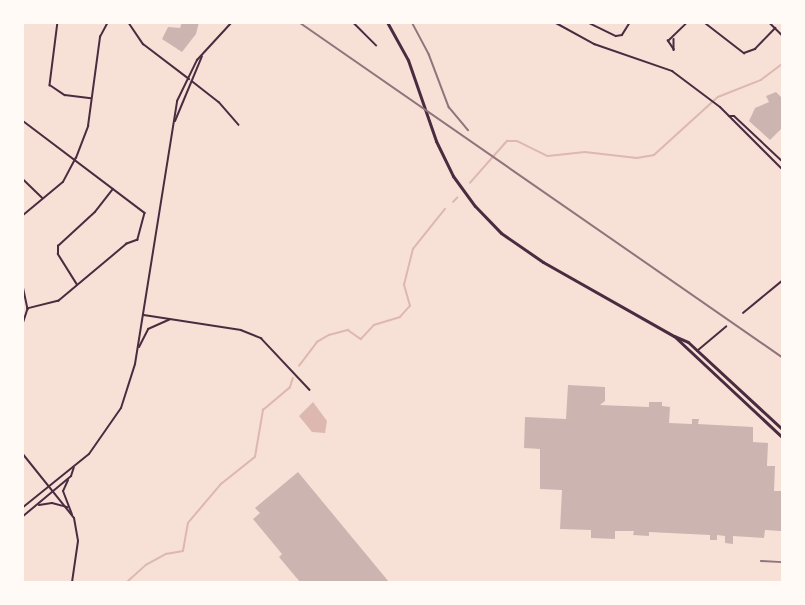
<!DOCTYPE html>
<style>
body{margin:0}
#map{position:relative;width:805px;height:605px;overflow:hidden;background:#f7e1d7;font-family:Raleway,sans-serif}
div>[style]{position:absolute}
.water>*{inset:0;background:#dcb8b0}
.stream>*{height:1.5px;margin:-0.75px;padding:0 0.75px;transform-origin:0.75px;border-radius:0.75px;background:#dcb8b0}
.building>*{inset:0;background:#ccb4b1}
.minor>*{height:1.5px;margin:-0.75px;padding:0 0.75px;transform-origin:0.75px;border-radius:0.75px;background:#4a2c40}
.tertiary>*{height:2px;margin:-1px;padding:0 1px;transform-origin:1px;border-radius:1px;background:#4a2c40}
.secondary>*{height:2px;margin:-1px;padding:0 1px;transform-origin:1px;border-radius:1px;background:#4a2c40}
.primary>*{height:3px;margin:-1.5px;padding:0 1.5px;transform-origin:1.5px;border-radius:1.5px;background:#4a2c40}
.rail>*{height:1.5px;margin:-0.75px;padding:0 0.75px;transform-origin:0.75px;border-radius:0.75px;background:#8f747c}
span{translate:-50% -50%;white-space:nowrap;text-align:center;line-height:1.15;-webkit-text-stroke:4.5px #fffaf5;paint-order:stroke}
.frame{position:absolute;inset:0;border:24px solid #fffaf5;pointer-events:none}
</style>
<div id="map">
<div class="water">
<i style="clip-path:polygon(313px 402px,327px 421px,325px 433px,312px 432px,299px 416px)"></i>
</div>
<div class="stream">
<i style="left:470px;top:183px;width:56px;rotate:-48.6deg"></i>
<i style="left:507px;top:141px;width:10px"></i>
<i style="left:517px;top:141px;width:34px;rotate:26deg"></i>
<i style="left:548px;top:156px;width:37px;rotate:-6deg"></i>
<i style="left:585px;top:152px;width:52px;rotate:6.6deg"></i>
<i style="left:637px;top:158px;width:17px;rotate:-10deg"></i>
<i style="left:654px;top:155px;width:86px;rotate:-42.2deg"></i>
<i style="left:718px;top:97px;width:46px;rotate:-21.6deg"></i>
<i style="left:761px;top:80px;width:26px;rotate:-37deg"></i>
<i style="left:453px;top:202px;width:6px;rotate:-45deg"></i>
<i style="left:299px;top:366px;width:30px;rotate:-53deg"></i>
<i style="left:317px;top:342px;width:14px;rotate:-30deg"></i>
<i style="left:329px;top:335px;width:20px;rotate:-15deg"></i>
<i style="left:348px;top:330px;width:16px;rotate:35deg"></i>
<i style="left:361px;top:339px;width:19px;rotate:-47deg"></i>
<i style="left:374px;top:325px;width:27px;rotate:-17deg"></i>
<i style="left:400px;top:317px;width:15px;rotate:-48deg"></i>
<i style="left:410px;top:306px;width:22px;rotate:-106deg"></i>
<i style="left:404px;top:285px;width:37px;rotate:-76deg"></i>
<i style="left:413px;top:249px;width:51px;rotate:-51.3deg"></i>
<i style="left:127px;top:582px;width:25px;rotate:-42deg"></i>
<i style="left:146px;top:565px;width:23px;rotate:-29deg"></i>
<i style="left:166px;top:554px;width:17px;rotate:-10deg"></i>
<i style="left:183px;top:551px;width:28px;rotate:-80deg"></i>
<i style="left:188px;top:523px;width:51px;rotate:-49.8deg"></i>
<i style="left:221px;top:484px;width:43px;rotate:-38.5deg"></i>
<i style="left:255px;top:457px;width:48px;rotate:-80.3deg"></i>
<i style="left:263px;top:410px;width:35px;rotate:-40deg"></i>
<i style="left:290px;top:387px;width:9px;rotate:-72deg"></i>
</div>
<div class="building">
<i style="clip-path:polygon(182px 22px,199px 22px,196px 34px,182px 52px,162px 39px,168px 27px,180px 28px)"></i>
<i style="clip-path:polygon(776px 92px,782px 98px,782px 128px,770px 140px,749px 121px,755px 108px,769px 102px,766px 96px)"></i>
<i style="clip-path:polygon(568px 385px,605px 387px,605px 401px,600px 405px,649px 407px,649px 402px,662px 402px,662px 406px,670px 407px,669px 423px,692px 424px,692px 419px,699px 419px,698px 424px,753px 427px,753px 442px,768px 443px,767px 466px,775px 466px,774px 491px,782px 491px,781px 531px,765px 530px,764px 538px,733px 536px,733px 544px,725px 543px,725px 536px,717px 535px,717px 540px,710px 540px,710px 535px,649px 532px,649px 536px,633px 535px,634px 531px,615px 531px,615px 539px,591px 538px,591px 530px,560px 529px,562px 490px,540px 489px,540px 449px,524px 448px,525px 417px,566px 419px)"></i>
<i style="clip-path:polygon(298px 472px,389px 582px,300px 582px,279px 557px,282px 554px,253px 519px,260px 513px,255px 508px)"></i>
</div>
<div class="minor">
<i style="left:58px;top:22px;width:64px;rotate:97.2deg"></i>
<i style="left:50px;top:85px;width:18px;rotate:34deg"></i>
<i style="left:65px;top:95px;width:26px;rotate:7deg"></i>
<i style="left:353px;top:22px;width:33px;rotate:45deg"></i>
<i style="left:587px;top:22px;width:32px;rotate:26deg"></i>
<i style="left:616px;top:36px;width:6px;rotate:-9deg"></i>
<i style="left:622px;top:35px;width:15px;rotate:-58deg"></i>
<i style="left:704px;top:22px;width:51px;rotate:37.8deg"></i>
<i style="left:744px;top:53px;width:12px;rotate:-20deg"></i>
<i style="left:755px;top:49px;width:29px;rotate:-46deg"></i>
<i style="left:769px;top:22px;width:18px;rotate:45deg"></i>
<i style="left:674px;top:39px;width:11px;rotate:90deg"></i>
<i style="left:674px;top:50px;width:11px;rotate:-124deg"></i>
<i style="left:668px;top:41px;width:28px;rotate:-44deg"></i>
<i style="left:192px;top:81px;width:34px;rotate:38deg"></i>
<i style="left:219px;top:102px;width:30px;rotate:49deg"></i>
<i style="left:22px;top:120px;width:154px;rotate:37.1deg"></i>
<i style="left:145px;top:213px;width:28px;rotate:105deg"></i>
<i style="left:138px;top:240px;width:12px;rotate:160deg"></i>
<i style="left:127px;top:244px;width:89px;rotate:140deg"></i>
<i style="left:59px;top:301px;width:32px;rotate:166deg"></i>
<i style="left:22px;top:178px;width:29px;rotate:44deg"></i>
<i style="left:22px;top:216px;width:53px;rotate:-39.7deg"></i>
<i style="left:63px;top:182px;width:27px;rotate:-62deg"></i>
<i style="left:76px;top:158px;width:34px;rotate:-69deg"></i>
<i style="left:88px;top:126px;width:90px;rotate:-82.3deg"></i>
<i style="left:100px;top:37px;width:17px;rotate:-62deg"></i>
<i style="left:22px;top:281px;width:29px;rotate:78deg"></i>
<i style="left:28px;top:309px;width:19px;rotate:108deg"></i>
<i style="left:77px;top:285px;width:36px;rotate:-122deg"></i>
<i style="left:58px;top:254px;width:8px;rotate:-90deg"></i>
<i style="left:58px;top:246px;width:50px;rotate:-42.6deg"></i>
<i style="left:95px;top:212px;width:29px;rotate:-52deg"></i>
<i style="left:743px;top:313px;width:50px;rotate:-39.4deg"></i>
<i style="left:144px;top:315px;width:98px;rotate:8.8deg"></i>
<i style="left:241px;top:330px;width:22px;rotate:22deg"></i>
<i style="left:261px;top:338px;width:71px;rotate:46.7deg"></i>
<i style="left:697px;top:351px;width:38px;rotate:-40deg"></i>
</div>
<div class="tertiary">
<i style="left:128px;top:22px;width:27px;rotate:56deg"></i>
<i style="left:143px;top:44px;width:58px;rotate:37.3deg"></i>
<i style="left:22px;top:453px;width:83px;rotate:51.3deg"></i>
<i style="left:74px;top:518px;width:23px;rotate:80deg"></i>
<i style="left:78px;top:541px;width:41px;rotate:98.3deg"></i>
</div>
<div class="secondary">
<i style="left:554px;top:22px;width:46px;rotate:28.8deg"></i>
<i style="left:594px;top:44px;width:83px;rotate:19.1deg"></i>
<i style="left:672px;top:71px;width:60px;rotate:36.9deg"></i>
<i style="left:720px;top:107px;width:88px;rotate:45deg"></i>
<i style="left:729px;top:116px;width:5px"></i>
<i style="left:734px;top:116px;width:66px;rotate:43.2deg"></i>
<i style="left:175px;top:121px;width:70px;rotate:-67.4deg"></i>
<i style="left:139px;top:347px;width:20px;rotate:-63deg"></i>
<i style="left:148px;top:329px;width:24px;rotate:-24deg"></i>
<i style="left:68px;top:480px;width:12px;rotate:114deg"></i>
<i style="left:63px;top:491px;width:25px;rotate:69deg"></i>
<i style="left:39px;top:505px;width:13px;rotate:-9deg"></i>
<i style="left:52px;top:503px;width:16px;rotate:15deg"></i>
<i style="left:22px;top:508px;width:86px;rotate:-38.9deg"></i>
<i style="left:89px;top:454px;width:56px;rotate:-55.2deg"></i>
<i style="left:121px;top:408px;width:46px;rotate:-72.3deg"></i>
<i style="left:135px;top:364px;width:266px;rotate:-80.9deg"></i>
<i style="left:177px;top:101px;width:46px;rotate:-64deg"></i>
<i style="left:197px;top:60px;width:52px;rotate:-47.4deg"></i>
<i style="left:22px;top:517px;width:64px;rotate:-39.9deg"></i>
<i style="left:71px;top:476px;width:9px;rotate:-72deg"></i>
</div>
<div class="primary">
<i style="left:387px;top:22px;width:43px;rotate:61.1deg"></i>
<i style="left:408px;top:60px;width:86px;rotate:70.9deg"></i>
<i style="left:436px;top:141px;width:39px;rotate:64deg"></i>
<i style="left:453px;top:176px;width:37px;rotate:54deg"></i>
<i style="left:475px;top:206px;width:37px;rotate:46deg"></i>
<i style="left:501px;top:233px;width:51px;rotate:34.6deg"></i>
<i style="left:543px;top:262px;width:150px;rotate:29.5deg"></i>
<i style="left:674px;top:336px;width:148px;rotate:43.1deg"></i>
<i style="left:674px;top:336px;width:15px;rotate:23deg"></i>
<i style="left:688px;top:342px;width:128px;rotate:42.8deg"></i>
</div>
<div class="rail">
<i style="left:299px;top:22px;width:588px;rotate:34.74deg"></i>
<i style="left:412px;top:22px;width:36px;rotate:62deg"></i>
<i style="left:429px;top:54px;width:57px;rotate:69.3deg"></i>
<i style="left:449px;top:107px;width:30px;rotate:50deg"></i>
<i style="left:761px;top:561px;width:21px;rotate:3deg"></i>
</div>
<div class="frame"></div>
</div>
